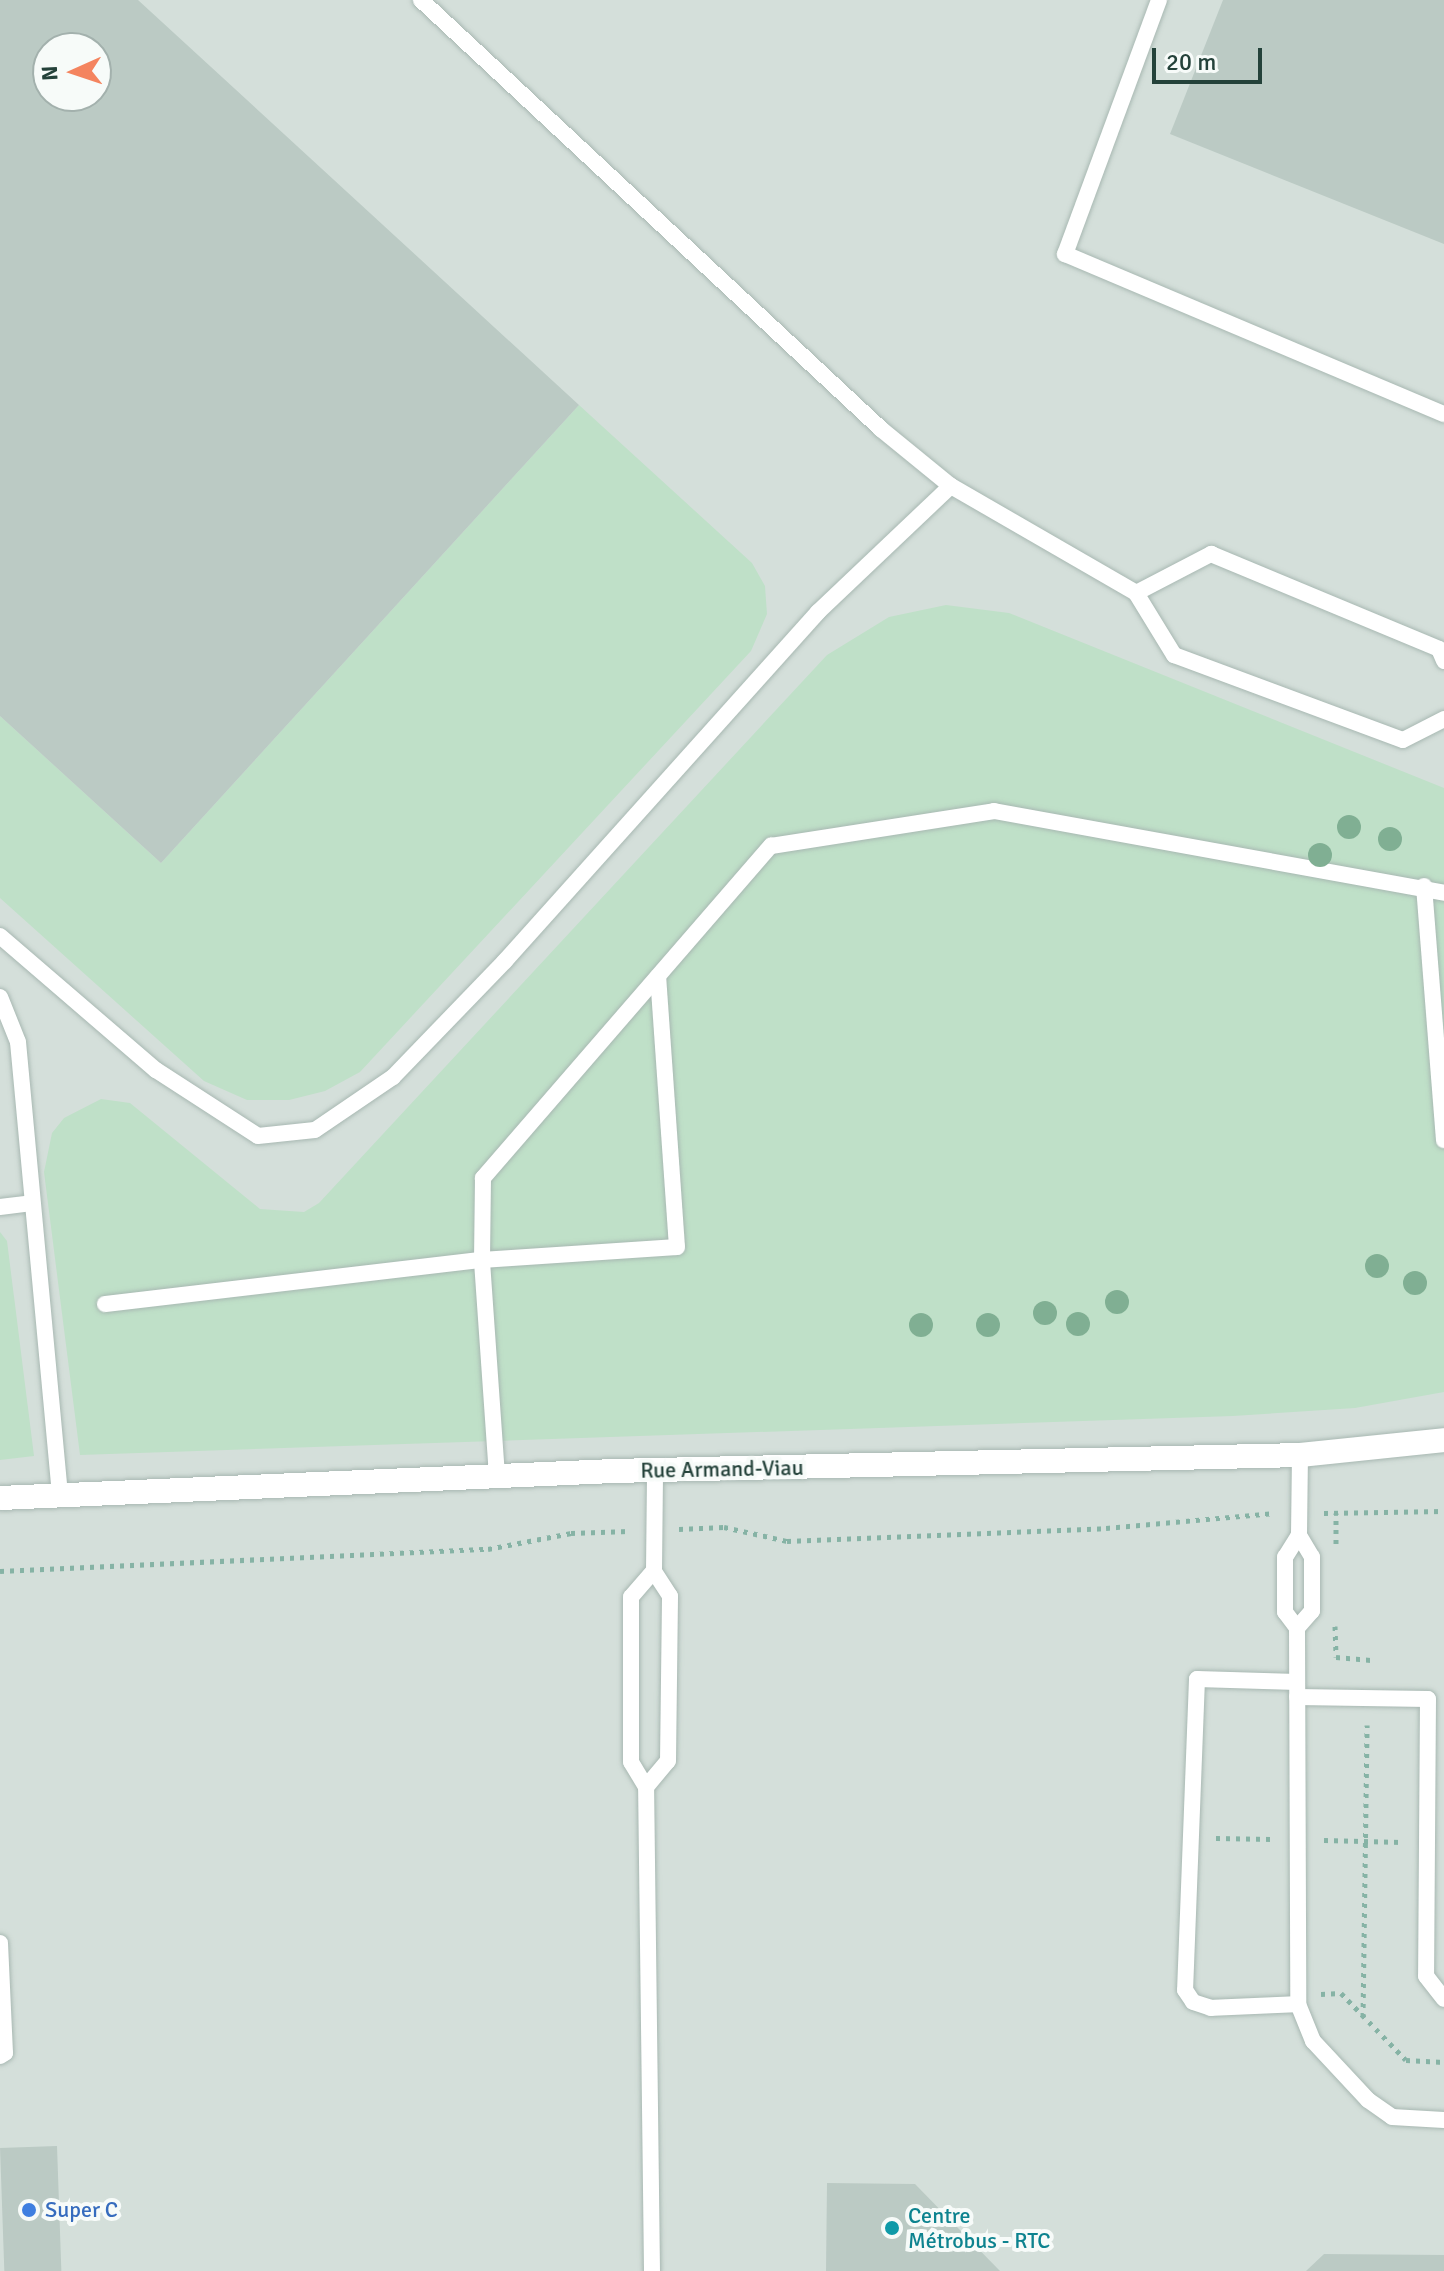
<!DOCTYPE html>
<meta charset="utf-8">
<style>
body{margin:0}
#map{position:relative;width:1444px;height:2271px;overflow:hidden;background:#e6efeb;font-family:Signika,sans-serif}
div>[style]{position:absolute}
.built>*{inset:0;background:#d4dfda}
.green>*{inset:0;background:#bfe0c8}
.building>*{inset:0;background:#bbcac4;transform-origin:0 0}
.path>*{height:5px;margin-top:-2.5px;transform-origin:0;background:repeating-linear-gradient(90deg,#86b3a5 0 4px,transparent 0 10px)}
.roads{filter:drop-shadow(0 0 2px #a8b8b2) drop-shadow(0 0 2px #a8b8b2)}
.service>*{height:16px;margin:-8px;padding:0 8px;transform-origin:8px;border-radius:8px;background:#fff}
.tertiary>*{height:24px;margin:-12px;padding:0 12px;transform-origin:12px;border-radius:12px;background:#fff}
.trees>*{width:24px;height:24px;margin:-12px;border-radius:50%;background:#80af93}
.dots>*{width:22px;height:22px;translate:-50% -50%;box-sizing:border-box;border:4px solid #f7fbf9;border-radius:50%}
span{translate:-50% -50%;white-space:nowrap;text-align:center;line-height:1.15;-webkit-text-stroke:8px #f7fbf9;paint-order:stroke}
.street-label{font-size:22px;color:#24423a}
.shop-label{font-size:22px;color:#366cbe}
.left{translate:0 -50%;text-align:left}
.culture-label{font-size:22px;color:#0d838f}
.north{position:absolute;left:32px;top:32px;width:80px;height:80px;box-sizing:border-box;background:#f7fbf9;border:2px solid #a3b1ad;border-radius:50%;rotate:267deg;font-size:22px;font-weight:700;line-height:32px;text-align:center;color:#24423a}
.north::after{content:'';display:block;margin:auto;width:28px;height:36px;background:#f4845f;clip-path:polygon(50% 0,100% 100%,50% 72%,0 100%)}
.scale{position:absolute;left:1152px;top:48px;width:110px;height:36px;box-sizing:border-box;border:4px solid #24423a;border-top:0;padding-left:10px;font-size:24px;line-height:28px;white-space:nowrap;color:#24423a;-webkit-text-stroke:6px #f7fbf9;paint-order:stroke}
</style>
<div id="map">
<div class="built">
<i style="clip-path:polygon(evenodd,0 0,1444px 0,1444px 2271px,0 2271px,0 0,48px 48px,96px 48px,96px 96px,48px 96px,48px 48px)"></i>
</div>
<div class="green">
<i style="clip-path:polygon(579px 405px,752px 563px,765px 586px,767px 614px,751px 651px,360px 1072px,325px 1091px,289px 1100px,247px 1100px,204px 1081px,0 898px,0 716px,161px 863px)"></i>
<i style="clip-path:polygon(946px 605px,1009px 613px,1444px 788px,1444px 1392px,1355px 1408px,1233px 1416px,80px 1455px,44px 1172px,52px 1133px,64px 1118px,101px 1099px,130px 1103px,260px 1209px,304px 1212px,319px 1203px,827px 655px,889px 617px)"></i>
<i style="clip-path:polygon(0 1232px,7px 1241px,34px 1456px,0 1460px)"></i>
</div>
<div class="building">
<i style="clip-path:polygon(evenodd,0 0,138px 0,579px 405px,161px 863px,0 716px,0 0,48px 48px,96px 48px,96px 96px,48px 96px,48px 48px)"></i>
<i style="clip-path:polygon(1223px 0,1444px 0,1444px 244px,1170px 134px)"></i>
<i style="left:57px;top:2146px;width:125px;height:57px;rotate:88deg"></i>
<i style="clip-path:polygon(827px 2183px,915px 2184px,1000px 2271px,826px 2271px)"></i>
<i style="clip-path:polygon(1324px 2254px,1444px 2255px,1444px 2271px,1306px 2271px)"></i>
</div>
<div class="path">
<i style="left:1324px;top:1513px;width:120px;rotate:-1deg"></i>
<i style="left:679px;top:1529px;width:45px;rotate:-2.5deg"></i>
<i style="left:724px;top:1527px;width:65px;rotate:12.5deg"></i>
<i style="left:787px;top:1541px;width:319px;rotate:-2.3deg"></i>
<i style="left:1106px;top:1528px;width:169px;rotate:-5.1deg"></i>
<i style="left:1336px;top:1544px;width:31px;rotate:-90deg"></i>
<i style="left:0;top:1571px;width:488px;rotate:-2.6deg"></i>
<i style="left:488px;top:1549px;width:85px;rotate:-10.9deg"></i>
<i style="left:571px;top:1533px;width:58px;rotate:-2deg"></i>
<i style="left:1335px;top:1626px;width:31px;rotate:88deg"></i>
<i style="left:1336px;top:1657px;width:38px;rotate:5deg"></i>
<i style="left:1216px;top:1838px;width:58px;rotate:1deg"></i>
<i style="left:1324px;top:1840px;width:78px;rotate:1.5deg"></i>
<i style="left:1321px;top:1994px;width:20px;rotate:-3deg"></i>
<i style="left:1341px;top:1993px;width:93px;rotate:45.9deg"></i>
<i style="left:1406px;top:2060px;width:38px;rotate:3deg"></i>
<i style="left:1363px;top:2017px;width:292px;rotate:-89.2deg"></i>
</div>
<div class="roads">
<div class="service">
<i style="left:421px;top:0;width:629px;rotate:43deg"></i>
<i style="left:881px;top:429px;width:90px;rotate:39.2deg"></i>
<i style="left:951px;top:486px;width:214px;rotate:30deg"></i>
<i style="left:1136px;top:593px;width:73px;rotate:58.5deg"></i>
<i style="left:1174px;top:655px;width:244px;rotate:20.4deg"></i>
<i style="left:1403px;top:740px;width:46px;rotate:-27.1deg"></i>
<i style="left:1159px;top:0;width:271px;rotate:110.3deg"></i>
<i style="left:1065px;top:254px;width:411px;rotate:22.9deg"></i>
<i style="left:1136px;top:593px;width:85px;rotate:-27.5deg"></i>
<i style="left:1211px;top:554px;width:247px;rotate:22.6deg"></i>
<i style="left:1439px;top:649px;width:13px;rotate:67deg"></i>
<i style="left:1424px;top:886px;width:255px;rotate:85.5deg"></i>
<i style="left:0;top:936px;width:206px;rotate:40.7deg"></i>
<i style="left:156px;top:1070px;width:121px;rotate:32.9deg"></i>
<i style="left:258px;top:1136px;width:57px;rotate:-6deg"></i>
<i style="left:315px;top:1130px;width:94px;rotate:-34.2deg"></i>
<i style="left:393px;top:1077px;width:161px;rotate:-46deg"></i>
<i style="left:505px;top:961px;width:469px;rotate:-48.1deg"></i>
<i style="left:818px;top:612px;width:183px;rotate:-43.5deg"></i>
<i style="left:0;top:997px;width:48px;rotate:68.2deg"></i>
<i style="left:18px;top:1042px;width:454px;rotate:84.7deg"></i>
<i style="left:0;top:1207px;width:32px;rotate:-7deg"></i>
<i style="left:105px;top:1304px;width:380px;rotate:-6.7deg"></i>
<i style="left:482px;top:1260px;width:195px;rotate:-3.8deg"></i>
<i style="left:677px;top:1247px;width:271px;rotate:-94deg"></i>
<i style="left:497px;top:1476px;width:217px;rotate:-94deg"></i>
<i style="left:482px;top:1260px;width:82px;rotate:-89.3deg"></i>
<i style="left:483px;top:1178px;width:440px;rotate:-49.1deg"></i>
<i style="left:771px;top:846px;width:226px;rotate:-8.9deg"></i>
<i style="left:994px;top:811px;width:457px;rotate:10.3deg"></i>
<i style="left:1299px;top:1535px;width:26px;rotate:122deg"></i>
<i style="left:1285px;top:1557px;width:55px;rotate:90deg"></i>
<i style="left:1285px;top:1612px;width:20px;rotate:53deg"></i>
<i style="left:1297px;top:1628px;width:376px;rotate:89.8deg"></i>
<i style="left:1298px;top:2004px;width:40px;rotate:68deg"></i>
<i style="left:1313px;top:2041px;width:81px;rotate:47deg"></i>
<i style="left:1368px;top:2100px;width:29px;rotate:35deg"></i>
<i style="left:1392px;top:2117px;width:52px;rotate:3.3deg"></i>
<i style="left:1297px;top:1628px;width:23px;rotate:-49deg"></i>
<i style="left:1312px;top:1611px;width:54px;rotate:-90deg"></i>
<i style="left:1312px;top:1557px;width:26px;rotate:-121deg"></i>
<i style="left:1299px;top:1535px;width:80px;rotate:-89.3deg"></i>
<i style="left:1297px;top:1682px;width:100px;rotate:-178.3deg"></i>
<i style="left:1197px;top:1679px;width:311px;rotate:92.2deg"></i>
<i style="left:1185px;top:1990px;width:14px;rotate:56deg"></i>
<i style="left:1193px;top:2002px;width:19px;rotate:18deg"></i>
<i style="left:1211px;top:2008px;width:87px;rotate:-2.6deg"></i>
<i style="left:1297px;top:1697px;width:131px;rotate:0.9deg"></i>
<i style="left:1428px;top:1699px;width:277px;rotate:90.4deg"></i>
<i style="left:1426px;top:1976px;width:29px;rotate:52deg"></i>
<i style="left:646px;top:1787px;width:34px;rotate:-50deg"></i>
<i style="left:668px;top:1761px;width:165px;rotate:-89.3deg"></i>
<i style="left:670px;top:1596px;width:30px;rotate:-123deg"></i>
<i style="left:654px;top:1571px;width:101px;rotate:-89.4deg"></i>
<i style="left:0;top:1943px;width:110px;rotate:87.4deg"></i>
<i style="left:5px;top:2053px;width:6px;rotate:149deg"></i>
<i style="left:652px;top:2271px;width:484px;rotate:-90.7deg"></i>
<i style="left:646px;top:1787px;width:29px;rotate:-121deg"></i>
<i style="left:631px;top:1762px;width:165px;rotate:-90deg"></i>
<i style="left:631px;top:1597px;width:35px;rotate:-49deg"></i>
</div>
<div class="tertiary">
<i style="left:0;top:1498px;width:614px;rotate:-2.52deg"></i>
<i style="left:613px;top:1471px;width:687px;rotate:-1.33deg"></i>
<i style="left:1300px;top:1455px;width:145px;rotate:-5.9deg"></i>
</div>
</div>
<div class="trees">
<i style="left:1349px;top:827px"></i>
<i style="left:1390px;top:839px"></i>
<i style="left:1320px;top:855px"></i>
<i style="left:1377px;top:1266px"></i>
<i style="left:1415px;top:1283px"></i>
<i style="left:1117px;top:1302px"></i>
<i style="left:1045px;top:1313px"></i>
<i style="left:1078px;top:1324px"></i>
<i style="left:921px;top:1325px"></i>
<i style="left:988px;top:1325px"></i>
</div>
<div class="dots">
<i style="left:29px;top:2210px;background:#3f7fe0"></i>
<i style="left:892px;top:2228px;background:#0f9aa8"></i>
</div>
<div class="street-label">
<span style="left:722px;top:1469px;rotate:-1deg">Rue Armand-Viau</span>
</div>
<div class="shop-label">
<span class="left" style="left:45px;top:2210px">Super C</span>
</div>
<div class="culture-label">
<span class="left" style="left:908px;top:2228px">Centre<br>Métrobus - RTC</span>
</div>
<div class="north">N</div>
<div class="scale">20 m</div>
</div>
